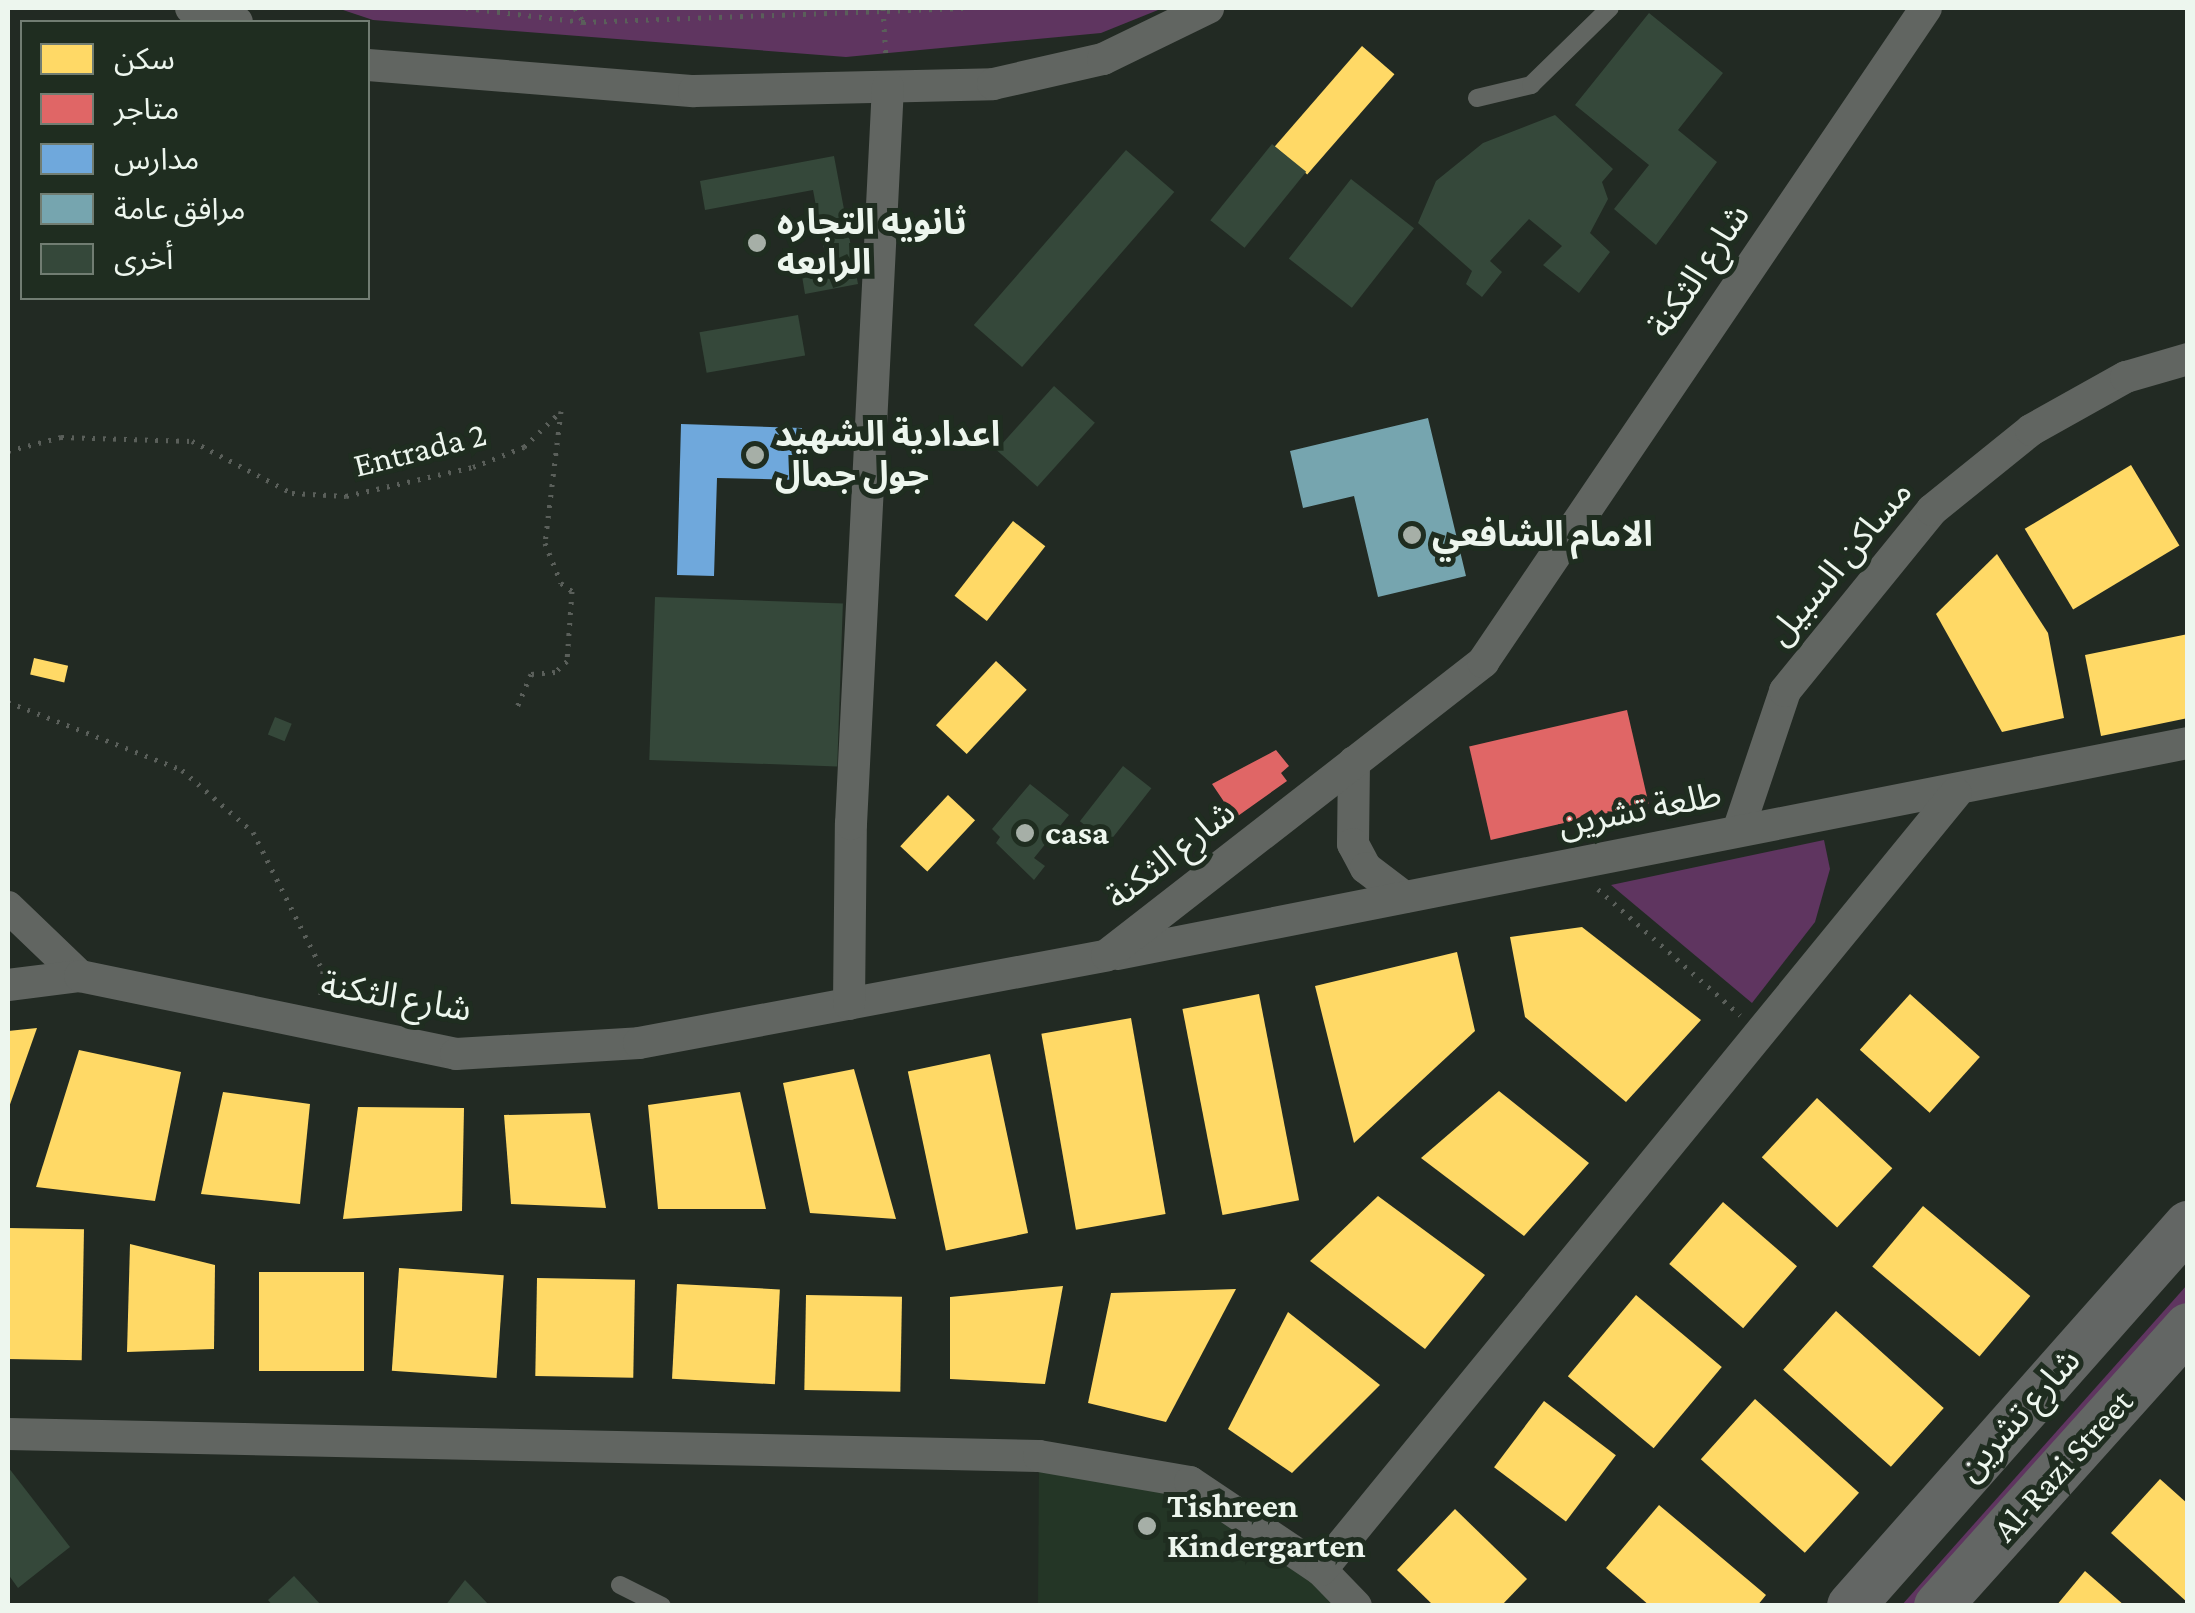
<!DOCTYPE html>
<meta charset="utf-8">
<style>
body{margin:0}
#map{position:relative;width:2195px;height:1613px;overflow:hidden;background:#222a23;font-family:"Crimson Pro","Noto Sans Arabic",serif}
div>[style]{position:absolute}
.built>*{inset:0;background:#243626}
.green>*{inset:0;background:#5f3560}
.homes>*{inset:0;background:#ffd966;transform-origin:0 0}
.shops>*{inset:0;background:#e06666;transform-origin:0 0}
.schools>*{inset:0;background:#6fa8dc}
.public>*{inset:0;background:#76a5af}
.building>*{inset:0;background:#35483a;transform-origin:0 0}
.path>*{height:5px;margin-top:-2.5px;transform-origin:0;background:repeating-linear-gradient(90deg,#5a5f5a 0 2.5px,transparent 0 10.5px)}
.lane>*{height:18px;margin:-9px;padding:0 9px;transform-origin:9px;border-radius:9px;background:#616561}
.street>*{height:32px;margin:-16px;padding:0 16px;transform-origin:16px;border-radius:16px;background:#616561}
.secondary>*{height:48px;margin:-24px;padding:0 24px;transform-origin:24px;border-radius:24px;background:#636664}
.dots>*{width:28px;height:28px;translate:-50% -50%;box-sizing:border-box;border:5px solid #1f2d20;border-radius:50%}
span{translate:-50% -50%;white-space:nowrap;text-align:center;line-height:1.15;-webkit-text-stroke:10px #1f2d20;paint-order:stroke}
.poi-label{font-size:35px;color:#edf6ee;font-weight:700}
.left{translate:0 -50%;text-align:left}
.street-label{font-size:35px;color:#edf6ee}
.frame{position:absolute;inset:0;border:10px solid #edf6ee;pointer-events:none}
.legend{position:absolute;left:20px;top:20px;width:350px;height:280px;box-sizing:border-box;background:#1f2d20;border:2px solid #717d72;margin:0;padding:12px 18px;list-style:none;font-size:30px;color:#edf6ee}
.legend li{display:flex;align-items:center;gap:20px;height:50px}
.legend b{width:50px;border:2px solid #717d72}
</style>
<div id="map">
<div class="built">
<i style="clip-path:polygon(1039px 1456px,1190px 1482px,1356px 1606px,1038px 1606px)"></i>
</div>
<div class="green">
<i style="clip-path:polygon(337px 8px,1163px 8px,1101px 33px,846px 57px,373px 20px)"></i>
<i style="clip-path:polygon(1824px 840px,1830px 869px,1815px 922px,1752px 1003px,1611px 885px)"></i>
<i style="clip-path:polygon(2187px 1285px,2187px 1307px,1920px 1605px,1901px 1606px)"></i>
</div>
<div class="homes">
<i style="left:1362px;top:46px;width:43px;height:133px;rotate:41deg"></i>
<i style="left:2131px;top:465px;width:94px;height:124px;rotate:59deg"></i>
<i style="left:1013px;top:521px;width:41px;height:95px;rotate:38deg"></i>
<i style="clip-path:polygon(1997px 554px,2048px 633px,2064px 718px,2002px 732px,1936px 614px)"></i>
<i style="clip-path:polygon(2188px 634px,2188px 718px,2101px 736px,2085px 655px)"></i>
<i style="left:34px;top:658px;width:35px;height:17px;rotate:13deg"></i>
<i style="left:996px;top:661px;width:42px;height:88px;rotate:43deg"></i>
<i style="left:948px;top:795px;width:37px;height:70px;rotate:43deg"></i>
<i style="clip-path:polygon(1582px 927px,1701px 1020px,1626px 1102px,1525px 1017px,1510px 937px)"></i>
<i style="clip-path:polygon(1457px 952px,1475px 1031px,1354px 1143px,1315px 986px)"></i>
<i style="left:1259px;top:994px;width:210px;height:78px;rotate:79deg"></i>
<i style="left:1910px;top:994px;width:94px;height:75px;rotate:42deg"></i>
<i style="left:1131px;top:1018px;width:199px;height:91px;rotate:80deg"></i>
<i style="clip-path:polygon(37px 1028px,8px 1110px,8px 1031px)"></i>
<i style="clip-path:polygon(79px 1050px,181px 1072px,155px 1201px,36px 1187px)"></i>
<i style="left:990px;top:1054px;width:183px;height:84px;rotate:78deg"></i>
<i style="clip-path:polygon(854px 1069px,896px 1219px,810px 1213px,783px 1083px)"></i>
<i style="clip-path:polygon(1499px 1091px,1589px 1163px,1524px 1236px,1421px 1158px)"></i>
<i style="clip-path:polygon(223px 1092px,310px 1104px,300px 1204px,201px 1194px)"></i>
<i style="clip-path:polygon(740px 1092px,766px 1209px,658px 1209px,648px 1105px)"></i>
<i style="left:1817px;top:1098px;width:103px;height:81px;rotate:43deg"></i>
<i style="clip-path:polygon(358px 1107px,464px 1108px,462px 1211px,343px 1219px)"></i>
<i style="clip-path:polygon(590px 1113px,606px 1208px,511px 1204px,504px 1115px)"></i>
<i style="clip-path:polygon(1378px 1196px,1485px 1275px,1425px 1349px,1310px 1261px)"></i>
<i style="left:1723px;top:1202px;width:98px;height:82px;rotate:41deg"></i>
<i style="left:1923px;top:1206px;width:140px;height:79px;rotate:40deg"></i>
<i style="left:8px;top:1228px;width:76px;height:131px;rotate:1deg"></i>
<i style="clip-path:polygon(130px 1244px,215px 1265px,214px 1349px,127px 1352px)"></i>
<i style="left:399px;top:1268px;width:105px;height:103px;rotate:4deg"></i>
<i style="left:259px;top:1272px;width:105px;height:99px"></i>
<i style="left:537px;top:1278px;width:98px;height:98px;rotate:1deg"></i>
<i style="left:677px;top:1284px;width:103px;height:95px;rotate:3deg"></i>
<i style="clip-path:polygon(1063px 1286px,1045px 1384px,950px 1379px,950px 1297px)"></i>
<i style="clip-path:polygon(1236px 1289px,1166px 1422px,1088px 1403px,1111px 1293px)"></i>
<i style="left:806px;top:1295px;width:96px;height:95px;rotate:1deg"></i>
<i style="left:1636px;top:1295px;width:112px;height:106px;rotate:40deg"></i>
<i style="left:1836px;top:1311px;width:145px;height:79px;rotate:42deg"></i>
<i style="clip-path:polygon(1288px 1312px,1380px 1385px,1292px 1473px,1228px 1429px)"></i>
<i style="left:1755px;top:1399px;width:140px;height:81px;rotate:42deg"></i>
<i style="left:1544px;top:1401px;width:90px;height:83px;rotate:37deg"></i>
<i style="clip-path:polygon(2160px 1479px,2188px 1504px,2188px 1603px,2111px 1533px)"></i>
<i style="clip-path:polygon(1659px 1505px,1766px 1595px,1757px 1606px,1650px 1606px,1606px 1568px)"></i>
<i style="clip-path:polygon(1455px 1509px,1527px 1579px,1501px 1606px,1434px 1606px,1397px 1570px)"></i>
<i style="clip-path:polygon(2085px 1571px,2125px 1606px,2056px 1606px)"></i>
</div>
<div class="shops">
<i style="left:1627px;top:710px;width:96px;height:162px;rotate:77deg"></i>
<i style="clip-path:polygon(1276px 750px,1289px 766px,1281px 773px,1287px 781px,1235px 818px,1212px 784px)"></i>
</div>
<div class="schools">
<i style="clip-path:polygon(681px 424px,802px 428px,801px 480px,717px 478px,714px 576px,677px 575px)"></i>
</div>
<div class="public">
<i style="clip-path:polygon(1428px 418px,1466px 576px,1378px 597px,1354px 496px,1303px 508px,1290px 451px)"></i>
</div>
<div class="building">
<i style="clip-path:polygon(1649px 13px,1723px 73px,1678px 130px,1717px 162px,1656px 245px,1614px 209px,1649px 165px,1575px 105px)"></i>
<i style="clip-path:polygon(1555px 115px,1613px 169px,1602px 182px,1608px 199px,1590px 233px,1610px 252px,1579px 293px,1543px 265px,1562px 246px,1529px 219px,1490px 261px,1502px 272px,1482px 297px,1466px 284px,1472px 271px,1418px 223px,1436px 181px,1483px 143px)"></i>
<i style="left:1272px;top:144px;width:44px;height:98px;rotate:39deg"></i>
<i style="left:1126px;top:150px;width:64px;height:232px;rotate:41deg"></i>
<i style="clip-path:polygon(834px 156px,858px 284px,805px 294px,800px 264px,826px 259px,813px 190px,705px 210px,700px 181px)"></i>
<i style="left:1351px;top:179px;width:80px;height:101px;rotate:38deg"></i>
<i style="left:798px;top:315px;width:41px;height:100px;rotate:80deg"></i>
<i style="left:1054px;top:386px;width:55px;height:86px;rotate:42deg"></i>
<i style="left:655px;top:597px;width:188px;height:163px;rotate:2deg"></i>
<i style="left:275px;top:717px;width:18px;height:19px;rotate:22deg"></i>
<i style="left:1123px;top:766px;width:36px;height:70px;rotate:38deg"></i>
<i style="clip-path:polygon(1030px 784px,1069px 815px,1034px 858px,1045px 866px,1034px 880px,996px 843px,1000px 837px,992px 829px)"></i>
<i style="clip-path:polygon(8px 1467px,70px 1547px,18px 1588px,8px 1574px)"></i>
<i style="clip-path:polygon(294px 1576px,322px 1606px,273px 1606px,268px 1600px)"></i>
<i style="clip-path:polygon(465px 1580px,490px 1606px,445px 1606px)"></i>
</div>
<div class="path">
<i style="left:466px;top:8px;width:118px;rotate:6.8deg"></i>
<i style="left:583px;top:22px;width:387px;rotate:-2.1deg"></i>
<i style="left:575px;top:8px;width:16px;rotate:60deg"></i>
<i style="left:883px;top:8px;width:51px;rotate:86.6deg"></i>
<i style="left:8px;top:451px;width:55px;rotate:-14.8deg"></i>
<i style="left:61px;top:437px;width:131px;rotate:1.7deg"></i>
<i style="left:192px;top:441px;width:113px;rotate:27.5deg"></i>
<i style="left:292px;top:493px;width:54px;rotate:3.2deg"></i>
<i style="left:346px;top:496px;width:130px;rotate:-12.9deg"></i>
<i style="left:473px;top:467px;width:55px;rotate:-21.4deg"></i>
<i style="left:524px;top:447px;width:52px;rotate:-44.2deg"></i>
<i style="left:561px;top:411px;width:133px;rotate:96.9deg"></i>
<i style="left:545px;top:543px;width:43px;rotate:68.2deg"></i>
<i style="left:561px;top:583px;width:14px;rotate:36deg"></i>
<i style="left:572px;top:591px;width:70px;rotate:94.1deg"></i>
<i style="left:567px;top:661px;width:16px;rotate:137deg"></i>
<i style="left:555px;top:672px;width:24px;rotate:175deg"></i>
<i style="left:531px;top:674px;width:41px;rotate:112.8deg"></i>
<i style="left:8px;top:702px;width:187px;rotate:21.3deg"></i>
<i style="left:182px;top:770px;width:94px;rotate:41.1deg"></i>
<i style="left:253px;top:832px;width:156px;rotate:63.3deg"></i>
<i style="left:323px;top:971px;width:25px;rotate:95deg"></i>
<i style="left:1598px;top:889px;width:190px;rotate:41.6deg"></i>
</div>
<div class="lane">
<i style="left:1477px;top:98px;width:56px;rotate:-13.5deg"></i>
<i style="left:1531px;top:85px;width:110px;rotate:-44.3deg"></i>
<i style="left:620px;top:1585px;width:47px;rotate:26.6deg"></i>
</div>
<div class="street">
<i style="left:191px;top:8px;width:48px;rotate:16.9deg"></i>
<i style="left:368px;top:65px;width:327px;rotate:4.6deg"></i>
<i style="left:694px;top:91px;width:299px;rotate:-1.3deg"></i>
<i style="left:993px;top:84px;width:113px;rotate:-12.8deg"></i>
<i style="left:1103px;top:59px;width:117px;rotate:-25.9deg"></i>
<i style="left:1354px;top:762px;width:82px;rotate:90.7deg"></i>
<i style="left:1353px;top:844px;width:27px;rotate:62deg"></i>
<i style="left:1366px;top:868px;width:48px;rotate:37.3deg"></i>
<i style="left:1738px;top:831px;width:148px;rotate:-71.4deg"></i>
<i style="left:1785px;top:691px;width:233px;rotate:-50.9deg"></i>
<i style="left:1932px;top:510px;width:127px;rotate:-38.9deg"></i>
<i style="left:2031px;top:430px;width:109px;rotate:-29.2deg"></i>
<i style="left:2126px;top:377px;width:65px;rotate:-16.2deg"></i>
<i style="left:8px;top:907px;width:100px;rotate:43.8deg"></i>
<i style="left:1117px;top:954px;width:1092px;rotate:-11.15deg"></i>
<i style="left:8px;top:985px;width:73px;rotate:-7.1deg"></i>
<i style="left:80px;top:976px;width:384px;rotate:11.7deg"></i>
<i style="left:456px;top:1054px;width:183px;rotate:-3.4deg"></i>
<i style="left:639px;top:1043px;width:476px;rotate:-10.6deg"></i>
<i style="left:1107px;top:955px;width:477px;rotate:-37.9deg"></i>
<i style="left:1483px;top:662px;width:790px;rotate:-55.89deg"></i>
<i style="left:849px;top:1004px;width:180px;rotate:-89.4deg"></i>
<i style="left:851px;top:824px;width:738px;rotate:-87.13deg"></i>
<i style="left:8px;top:1434px;width:1031px;rotate:1.22deg"></i>
<i style="left:1039px;top:1456px;width:153px;rotate:9.8deg"></i>
<i style="left:1190px;top:1482px;width:158px;rotate:33.9deg"></i>
<i style="left:1321px;top:1570px;width:50px;rotate:45.8deg"></i>
<i style="left:1321px;top:1570px;width:1003px;rotate:-50.74deg"></i>
</div>
<div class="secondary">
<i style="left:1851px;top:1606px;width:509px;rotate:-48.51deg"></i>
<i style="left:1938px;top:1606px;width:375px;rotate:-48.1deg"></i>
</div>
<div class="dots">
<i style="left:757px;top:243px;background:#a6afa7"></i>
<i style="left:755px;top:455px;background:#a6afa7"></i>
<i style="left:1412px;top:535px;background:#a6afa7"></i>
<i style="left:1025px;top:833px;background:#a6afa7"></i>
<i style="left:1147px;top:1526px;background:#a6afa7"></i>
</div>
<div class="poi-label">
<span class="left" style="left:777px;top:243px">ثانويه التجاره<br>الرابعه</span>
<span class="left" style="left:775px;top:455px">اعدادية الشهيد<br>جول جمال</span>
<span class="left" style="left:1432px;top:535px">الامام الشافعي</span>
<span class="left" style="left:1045px;top:833px">casa</span>
<span class="left" style="left:1167px;top:1526px">Tishreen<br>Kindergarten</span>
</div>
<div class="street-label">
<span style="left:1699px;top:271px;rotate:-56deg">شارع الثكنة</span>
<span style="left:420px;top:450px;rotate:-14deg">Entrada 2</span>
<span style="left:1840px;top:563px;rotate:-50deg">مساكن السبيل</span>
<span style="left:1640px;top:810px;rotate:-11deg">طلعة تشرين</span>
<span style="left:1171px;top:855px;rotate:-38deg">شارع الثكنة</span>
<span style="left:396px;top:997px;rotate:10deg">شارع الثكنة</span>
<span style="left:2019px;top:1415px;rotate:-48deg">شارع تشرين</span>
<span style="left:2063px;top:1466px;rotate:-48deg">Al-Razi Street</span>
</div>
<div class="frame"></div>
<ul class="legend">
<li><b style="height:28px;background:#ffd966"></b>سكن</li>
<li><b style="height:28px;background:#e06666"></b>متاجر</li>
<li><b style="height:28px;background:#6fa8dc"></b>مدارس</li>
<li><b style="height:28px;background:#76a5af"></b>مرافق عامة</li>
<li><b style="height:28px;background:#35483a"></b>أخرى</li>
</ul>
</div>
